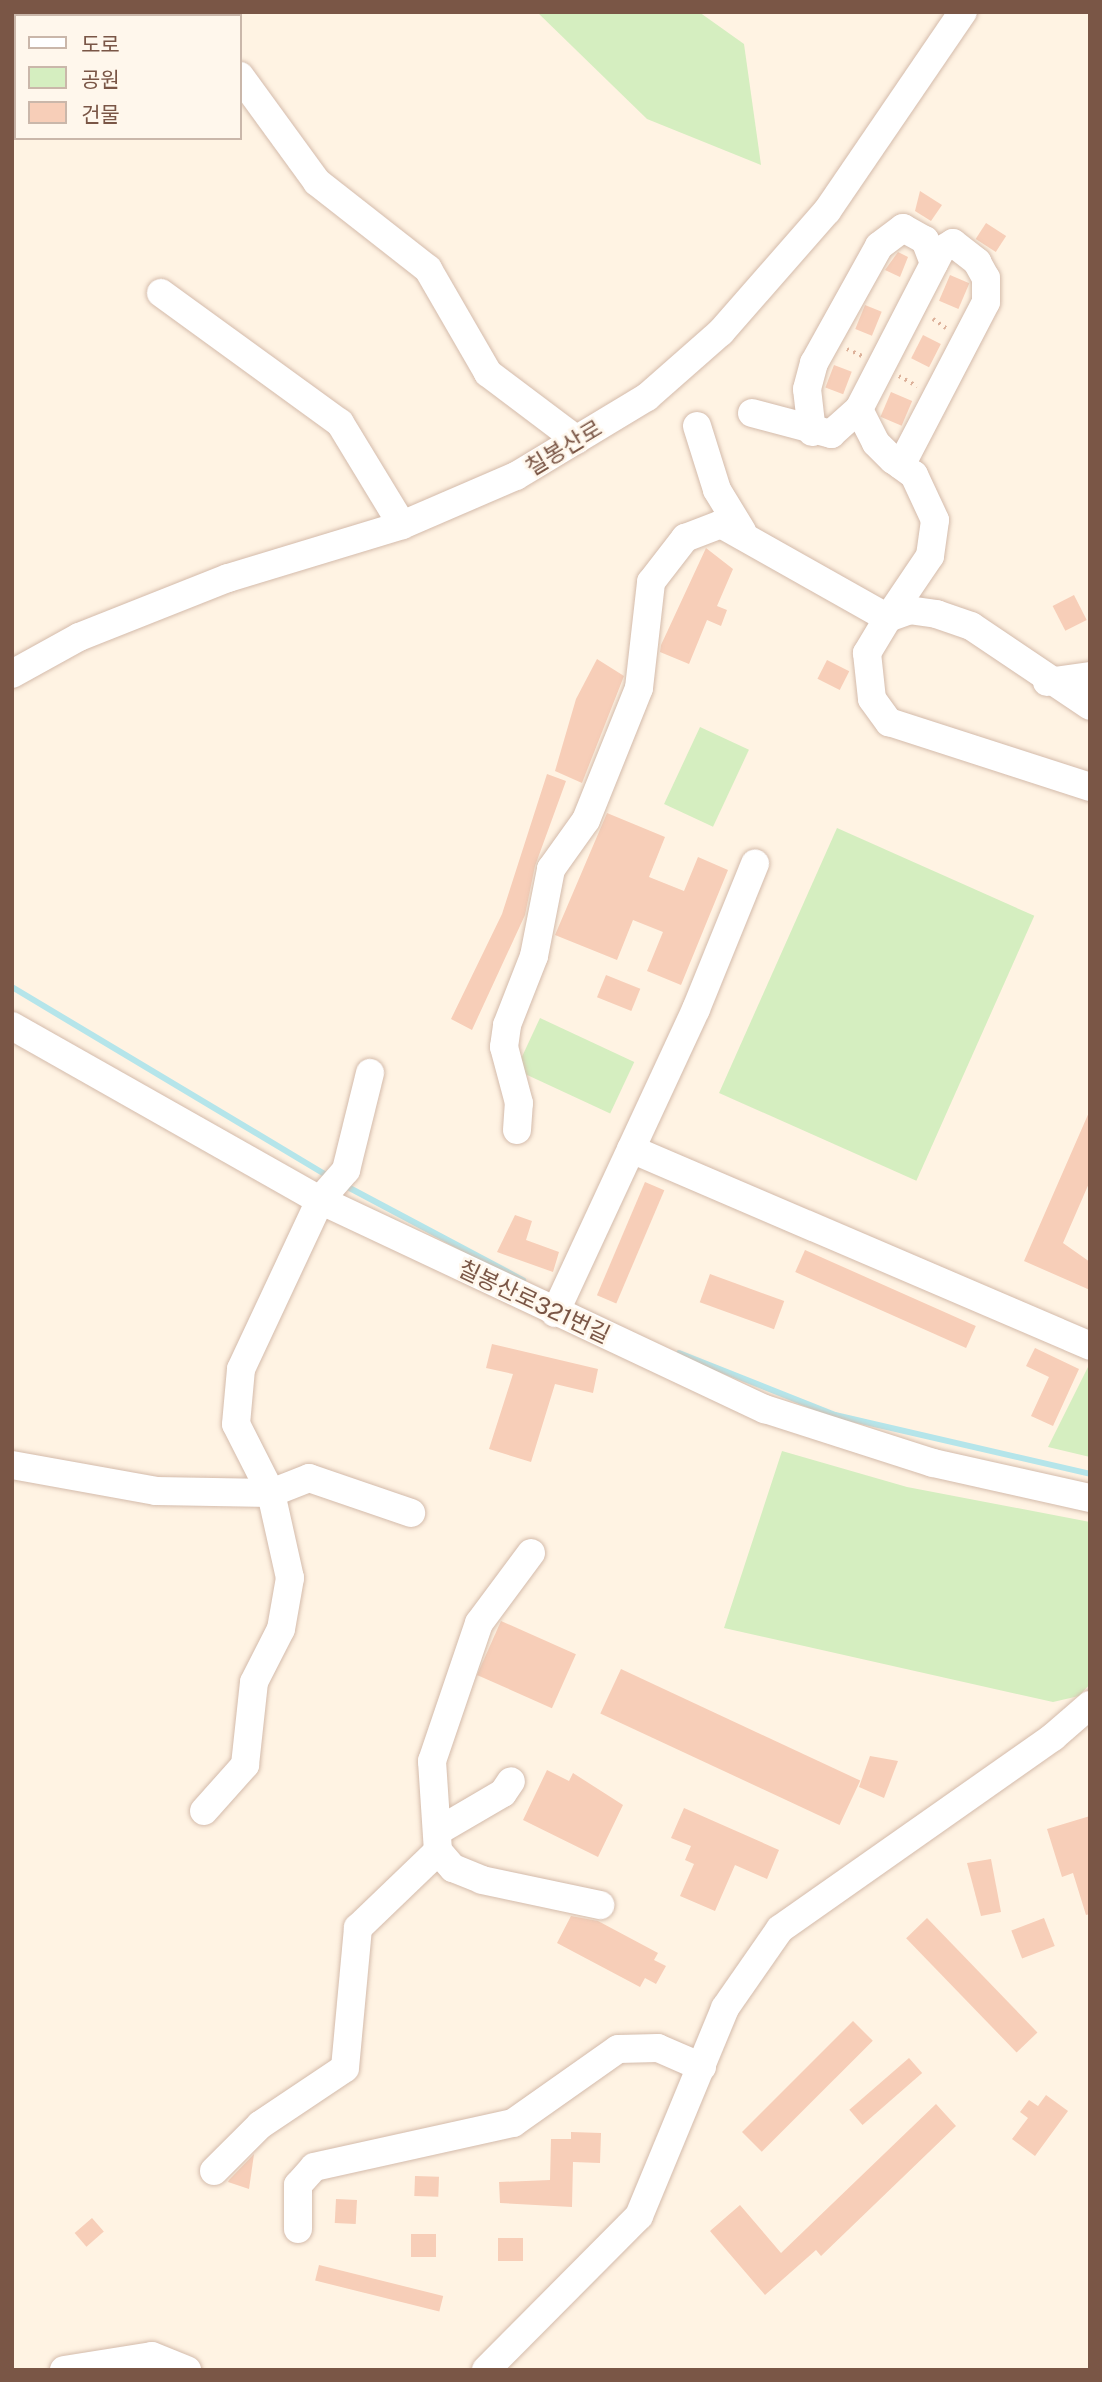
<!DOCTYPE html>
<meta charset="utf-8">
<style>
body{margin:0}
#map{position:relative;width:1102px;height:2382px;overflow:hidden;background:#fff3e3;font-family:"Public Sans","Noto Sans KR",sans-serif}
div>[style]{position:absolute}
.green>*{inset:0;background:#d5eec0;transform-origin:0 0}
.stream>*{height:6px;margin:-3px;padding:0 3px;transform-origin:3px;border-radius:3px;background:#b5e5ea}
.building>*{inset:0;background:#f7ceb8;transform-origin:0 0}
.path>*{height:3.5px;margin-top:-1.75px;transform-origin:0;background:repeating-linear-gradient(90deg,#dcb19a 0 2px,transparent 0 7px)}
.roads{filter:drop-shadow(0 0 2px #d4bbab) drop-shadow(0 0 2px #d4bbab)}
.minor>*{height:28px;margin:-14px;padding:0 14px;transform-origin:14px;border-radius:14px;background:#fff}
span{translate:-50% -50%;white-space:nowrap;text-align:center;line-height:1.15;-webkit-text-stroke:5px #fff7ec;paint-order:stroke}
.street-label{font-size:23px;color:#7a5646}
.frame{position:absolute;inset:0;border:14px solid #7a5646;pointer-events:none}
.legend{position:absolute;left:14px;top:14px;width:228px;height:126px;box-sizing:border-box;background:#fff7ec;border:2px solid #cab7aa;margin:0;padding:9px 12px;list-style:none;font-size:21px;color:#7a5646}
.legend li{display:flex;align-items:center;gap:14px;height:35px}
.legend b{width:35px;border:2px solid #cab7aa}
</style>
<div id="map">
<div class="green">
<i style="clip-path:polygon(537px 12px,699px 12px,744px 44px,761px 165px,647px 119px)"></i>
<i style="left:700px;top:727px;width:54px;height:85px;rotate:25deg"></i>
<i style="left:837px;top:828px;width:216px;height:290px;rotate:24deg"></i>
<i style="left:540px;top:1018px;width:104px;height:57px;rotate:25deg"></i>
<i style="clip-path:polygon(1088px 1367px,1090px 1368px,1090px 1457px,1048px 1447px)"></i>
<i style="clip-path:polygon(782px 1451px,907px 1487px,1090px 1522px,1090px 1684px,1079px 1696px,1053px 1702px,724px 1628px)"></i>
</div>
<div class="stream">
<i style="left:12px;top:987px;width:370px;rotate:30.9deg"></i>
<i style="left:344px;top:1185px;width:203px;rotate:28deg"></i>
<i style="left:679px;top:1353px;width:168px;rotate:21.7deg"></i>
<i style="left:835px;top:1415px;width:262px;rotate:13deg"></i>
</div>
<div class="building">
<i style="clip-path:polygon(920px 191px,942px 205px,931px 221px,915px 211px)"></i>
<i style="left:986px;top:223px;width:24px;height:19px;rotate:33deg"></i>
<i style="clip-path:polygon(898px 252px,908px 257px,900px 277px,885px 270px)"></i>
<i style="left:950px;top:275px;width:21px;height:28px;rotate:23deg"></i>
<i style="left:865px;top:305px;width:18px;height:26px;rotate:22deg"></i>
<i style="left:923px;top:335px;width:20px;height:26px;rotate:27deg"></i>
<i style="left:834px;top:365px;width:19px;height:24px;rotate:21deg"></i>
<i style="left:891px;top:392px;width:23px;height:27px;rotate:23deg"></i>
<i style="clip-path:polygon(706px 548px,733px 569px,717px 606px,727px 610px,721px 626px,707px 620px,689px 664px,660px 652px,661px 645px)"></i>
<i style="left:1074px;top:595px;width:28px;height:24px;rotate:63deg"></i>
<i style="clip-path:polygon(597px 659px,624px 676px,582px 783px,555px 771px,576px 699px)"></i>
<i style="left:827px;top:660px;width:25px;height:21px;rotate:27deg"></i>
<i style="clip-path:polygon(547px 774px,566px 781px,535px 866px,525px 915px,472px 1030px,451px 1019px,502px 914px)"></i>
<i style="clip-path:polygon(607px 813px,665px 837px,649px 877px,684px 891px,698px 857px,728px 870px,681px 985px,647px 971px,663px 932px,633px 920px,617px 960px,555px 935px)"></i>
<i style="left:606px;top:975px;width:37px;height:24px;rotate:22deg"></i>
<i style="clip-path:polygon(1090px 1110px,1090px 1181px,1063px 1243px,1090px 1262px,1090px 1290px,1024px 1261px)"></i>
<i style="left:645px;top:1182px;width:21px;height:123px;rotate:23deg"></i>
<i style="clip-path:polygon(515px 1215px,532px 1221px,526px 1240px,559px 1252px,553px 1272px,497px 1252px)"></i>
<i style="left:805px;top:1250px;width:187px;height:24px;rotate:24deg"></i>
<i style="left:710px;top:1274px;width:79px;height:30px;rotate:20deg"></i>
<i style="clip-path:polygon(492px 1344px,598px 1369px,593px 1393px,555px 1384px,531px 1462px,489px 1449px,513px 1374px,486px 1368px)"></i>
<i style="clip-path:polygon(1035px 1348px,1079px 1369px,1053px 1426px,1031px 1416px,1049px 1377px,1026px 1366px)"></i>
<i style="left:501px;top:1621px;width:82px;height:59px;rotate:24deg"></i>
<i style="left:621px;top:1669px;width:264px;height:49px;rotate:25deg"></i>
<i style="clip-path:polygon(870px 1756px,898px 1761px,884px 1798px,859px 1787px)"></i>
<i style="clip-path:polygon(547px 1770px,569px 1781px,573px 1773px,623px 1805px,598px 1857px,523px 1820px)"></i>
<i style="clip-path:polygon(684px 1808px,779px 1850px,767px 1879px,735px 1865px,715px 1911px,680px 1896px,694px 1864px,685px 1860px,691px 1846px,671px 1838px)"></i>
<i style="clip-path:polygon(1090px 1816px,1090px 1914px,1086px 1915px,1073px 1873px,1062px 1877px,1047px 1829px)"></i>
<i style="clip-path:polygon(991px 1859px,1001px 1912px,981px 1916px,967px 1863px)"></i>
<i style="clip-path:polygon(571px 1916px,598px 1921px,658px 1953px,654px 1960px,666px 1966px,656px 1984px,645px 1978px,640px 1987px,557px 1943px)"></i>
<i style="left:927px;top:1918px;width:159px;height:29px;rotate:46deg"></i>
<i style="left:1044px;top:1918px;width:30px;height:35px;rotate:69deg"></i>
<i style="left:853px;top:2021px;width:28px;height:157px;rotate:45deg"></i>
<i style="left:909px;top:2058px;width:20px;height:79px;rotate:49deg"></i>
<i style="clip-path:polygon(1046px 2095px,1068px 2111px,1035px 2156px,1012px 2139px,1028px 2118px,1020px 2112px,1029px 2100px,1038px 2106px)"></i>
<i style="clip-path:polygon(936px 2104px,956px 2126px,821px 2256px,816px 2250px,765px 2295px,710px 2231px,740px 2205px,781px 2253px)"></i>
<i style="clip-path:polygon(571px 2132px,601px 2133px,600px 2163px,573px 2162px,572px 2207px,500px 2203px,499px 2182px,550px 2180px,551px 2139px,571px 2139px)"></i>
<i style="clip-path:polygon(254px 2154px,249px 2189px,228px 2182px,229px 2180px)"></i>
<i style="left:415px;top:2176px;width:24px;height:20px;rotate:2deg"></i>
<i style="left:336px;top:2199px;width:21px;height:24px;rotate:3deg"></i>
<i style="left:92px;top:2218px;width:18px;height:23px;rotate:49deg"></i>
<i style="left:411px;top:2234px;width:25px;height:23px"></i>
<i style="left:498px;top:2238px;width:25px;height:23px"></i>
<i style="left:319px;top:2265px;width:128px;height:16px;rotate:14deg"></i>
</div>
<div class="path">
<i style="left:933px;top:319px;width:16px;rotate:35deg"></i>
<i style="left:847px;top:349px;width:17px;rotate:25deg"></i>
<i style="left:899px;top:376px;width:21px;rotate:29deg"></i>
</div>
<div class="roads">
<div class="minor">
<i style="left:192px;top:12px;width:5px;rotate:53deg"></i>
<i style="left:240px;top:76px;width:131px;rotate:54deg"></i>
<i style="left:317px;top:182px;width:141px;rotate:38.1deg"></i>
<i style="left:428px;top:269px;width:120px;rotate:60deg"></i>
<i style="left:488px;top:373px;width:111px;rotate:37deg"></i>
<i style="left:161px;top:293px;width:221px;rotate:36deg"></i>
<i style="left:340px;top:423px;width:119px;rotate:58.7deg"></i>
<i style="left:752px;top:413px;width:82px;rotate:14.9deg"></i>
<i style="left:831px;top:434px;width:38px;rotate:-42deg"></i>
<i style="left:697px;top:426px;width:67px;rotate:72.6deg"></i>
<i style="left:717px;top:490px;width:48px;rotate:58.6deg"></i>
<i style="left:812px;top:432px;width:43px;rotate:-96.6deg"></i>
<i style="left:807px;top:389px;width:27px;rotate:-75deg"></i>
<i style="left:814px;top:363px;width:134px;rotate:-60.9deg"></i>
<i style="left:879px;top:246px;width:30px;rotate:-37deg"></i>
<i style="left:903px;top:228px;width:25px;rotate:29deg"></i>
<i style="left:925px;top:240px;width:25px;rotate:69deg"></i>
<i style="left:12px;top:674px;width:77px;rotate:-28.9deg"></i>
<i style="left:79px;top:637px;width:160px;rotate:-21.6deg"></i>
<i style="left:228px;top:578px;width:182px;rotate:-16.9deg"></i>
<i style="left:402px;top:525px;width:124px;rotate:-23.3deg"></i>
<i style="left:516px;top:476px;width:153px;rotate:-31.1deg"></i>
<i style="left:647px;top:397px;width:98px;rotate:-41.3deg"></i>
<i style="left:721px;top:332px;width:161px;rotate:-48.8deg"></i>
<i style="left:827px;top:211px;width:241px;rotate:-55.7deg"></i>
<i style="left:1047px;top:682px;width:43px;rotate:-7.9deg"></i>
<i style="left:1090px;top:706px;width:143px;rotate:-146.1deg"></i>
<i style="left:971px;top:626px;width:36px;rotate:-161deg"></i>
<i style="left:937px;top:614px;width:27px;rotate:-172deg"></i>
<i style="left:910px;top:610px;width:23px;rotate:160deg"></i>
<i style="left:888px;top:618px;width:41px;rotate:121deg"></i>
<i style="left:867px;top:653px;width:46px;rotate:83.8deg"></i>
<i style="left:872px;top:699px;width:29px;rotate:54deg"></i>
<i style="left:889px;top:722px;width:211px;rotate:17.9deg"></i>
<i style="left:12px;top:1026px;width:354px;rotate:29.5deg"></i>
<i style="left:320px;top:1200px;width:492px;rotate:25.2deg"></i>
<i style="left:765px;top:1409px;width:176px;rotate:17.8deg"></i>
<i style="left:933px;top:1463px;width:161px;rotate:12.6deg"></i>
<i style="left:517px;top:1130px;width:27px;rotate:-86deg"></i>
<i style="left:519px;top:1103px;width:58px;rotate:-105deg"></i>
<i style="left:504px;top:1047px;width:22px;rotate:-82deg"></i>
<i style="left:507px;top:1025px;width:74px;rotate:-68.6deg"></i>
<i style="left:534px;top:956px;width:89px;rotate:-78.9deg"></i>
<i style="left:551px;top:869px;width:60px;rotate:-54.5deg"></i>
<i style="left:586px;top:820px;width:142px;rotate:-68.1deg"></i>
<i style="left:639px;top:688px;width:107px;rotate:-83.5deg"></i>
<i style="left:651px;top:582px;width:56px;rotate:-52.3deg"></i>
<i style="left:685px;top:538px;width:39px;rotate:-21deg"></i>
<i style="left:721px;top:524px;width:192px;rotate:29.4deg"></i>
<i style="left:888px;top:618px;width:75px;rotate:-55.9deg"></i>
<i style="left:930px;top:556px;width:36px;rotate:-82deg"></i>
<i style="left:935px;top:520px;width:50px;rotate:-115deg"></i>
<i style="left:914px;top:475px;width:26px;rotate:-144deg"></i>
<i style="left:893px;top:460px;width:24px;rotate:-135deg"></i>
<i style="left:876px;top:443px;width:38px;rotate:-117deg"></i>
<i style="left:859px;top:409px;width:179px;rotate:-62.7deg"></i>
<i style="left:941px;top:250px;width:14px;rotate:-30deg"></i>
<i style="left:953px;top:243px;width:31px;rotate:38deg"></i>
<i style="left:977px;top:262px;width:18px;rotate:61deg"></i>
<i style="left:986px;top:278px;width:24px;rotate:90deg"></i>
<i style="left:986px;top:302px;width:184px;rotate:117.5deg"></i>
<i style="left:631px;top:1149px;width:499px;rotate:23.2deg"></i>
<i style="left:555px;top:1313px;width:335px;rotate:-65.1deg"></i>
<i style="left:696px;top:1009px;width:157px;rotate:-67.9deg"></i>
<i style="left:12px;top:1465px;width:146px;rotate:10.2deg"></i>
<i style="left:156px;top:1491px;width:115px;rotate:1deg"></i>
<i style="left:271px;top:1493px;width:41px;rotate:-21.5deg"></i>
<i style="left:309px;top:1478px;width:108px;rotate:18.9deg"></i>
<i style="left:531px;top:1553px;width:87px;rotate:126.6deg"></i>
<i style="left:479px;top:1623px;width:146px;rotate:108.8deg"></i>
<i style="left:432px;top:1761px;width:90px;rotate:86.2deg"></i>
<i style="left:438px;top:1851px;width:23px;rotate:49deg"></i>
<i style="left:453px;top:1868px;width:31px;rotate:22deg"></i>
<i style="left:482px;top:1880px;width:121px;rotate:12deg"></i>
<i style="left:204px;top:1811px;width:62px;rotate:-48.3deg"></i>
<i style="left:245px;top:1765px;width:83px;rotate:-83.8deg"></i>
<i style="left:254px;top:1682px;width:59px;rotate:-63deg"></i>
<i style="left:281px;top:1629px;width:52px;rotate:-80deg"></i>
<i style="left:290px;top:1578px;width:87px;rotate:-102.6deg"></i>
<i style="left:271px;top:1493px;width:77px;rotate:-116.9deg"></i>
<i style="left:236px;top:1424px;width:55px;rotate:-84.8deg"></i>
<i style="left:241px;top:1369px;width:187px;rotate:-64.9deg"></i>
<i style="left:320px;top:1200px;width:40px;rotate:-49deg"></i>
<i style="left:346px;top:1170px;width:100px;rotate:-76.1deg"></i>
<i style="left:438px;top:1831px;width:75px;rotate:-30.3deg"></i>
<i style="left:503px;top:1793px;width:14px;rotate:-56deg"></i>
<i style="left:214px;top:2171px;width:65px;rotate:-45deg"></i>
<i style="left:260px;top:2125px;width:102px;rotate:-33.8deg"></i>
<i style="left:345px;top:2068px;width:141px;rotate:-84.7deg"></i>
<i style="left:358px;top:1928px;width:111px;rotate:-43.9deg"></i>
<i style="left:298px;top:2229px;width:44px;rotate:-90deg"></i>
<i style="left:298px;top:2185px;width:24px;rotate:-48deg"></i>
<i style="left:314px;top:2167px;width:204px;rotate:-12.5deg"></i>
<i style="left:513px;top:2123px;width:128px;rotate:-35.2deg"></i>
<i style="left:618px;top:2049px;width:40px;rotate:-1.4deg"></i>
<i style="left:658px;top:2048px;width:48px;rotate:23.4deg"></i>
<i style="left:64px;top:2370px;width:89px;rotate:-9deg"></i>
<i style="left:152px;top:2356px;width:38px;rotate:22deg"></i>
<i style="left:486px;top:2370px;width:217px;rotate:-45.2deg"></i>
<i style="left:639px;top:2216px;width:225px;rotate:-67.5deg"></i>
<i style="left:725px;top:2008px;width:96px;rotate:-55.2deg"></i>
<i style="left:780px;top:1929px;width:334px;rotate:-35.1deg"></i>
<i style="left:1053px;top:1737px;width:49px;rotate:-40.9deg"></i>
</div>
</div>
<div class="street-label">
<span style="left:564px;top:448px;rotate:-31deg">칠봉산로</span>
<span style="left:534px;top:1302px;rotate:25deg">칠봉산로321번길</span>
</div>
<div class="frame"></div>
<ul class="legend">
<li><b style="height:9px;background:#fff"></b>도로</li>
<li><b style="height:19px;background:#d5eec0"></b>공원</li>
<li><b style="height:19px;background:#f7ceb8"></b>건물</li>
</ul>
</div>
